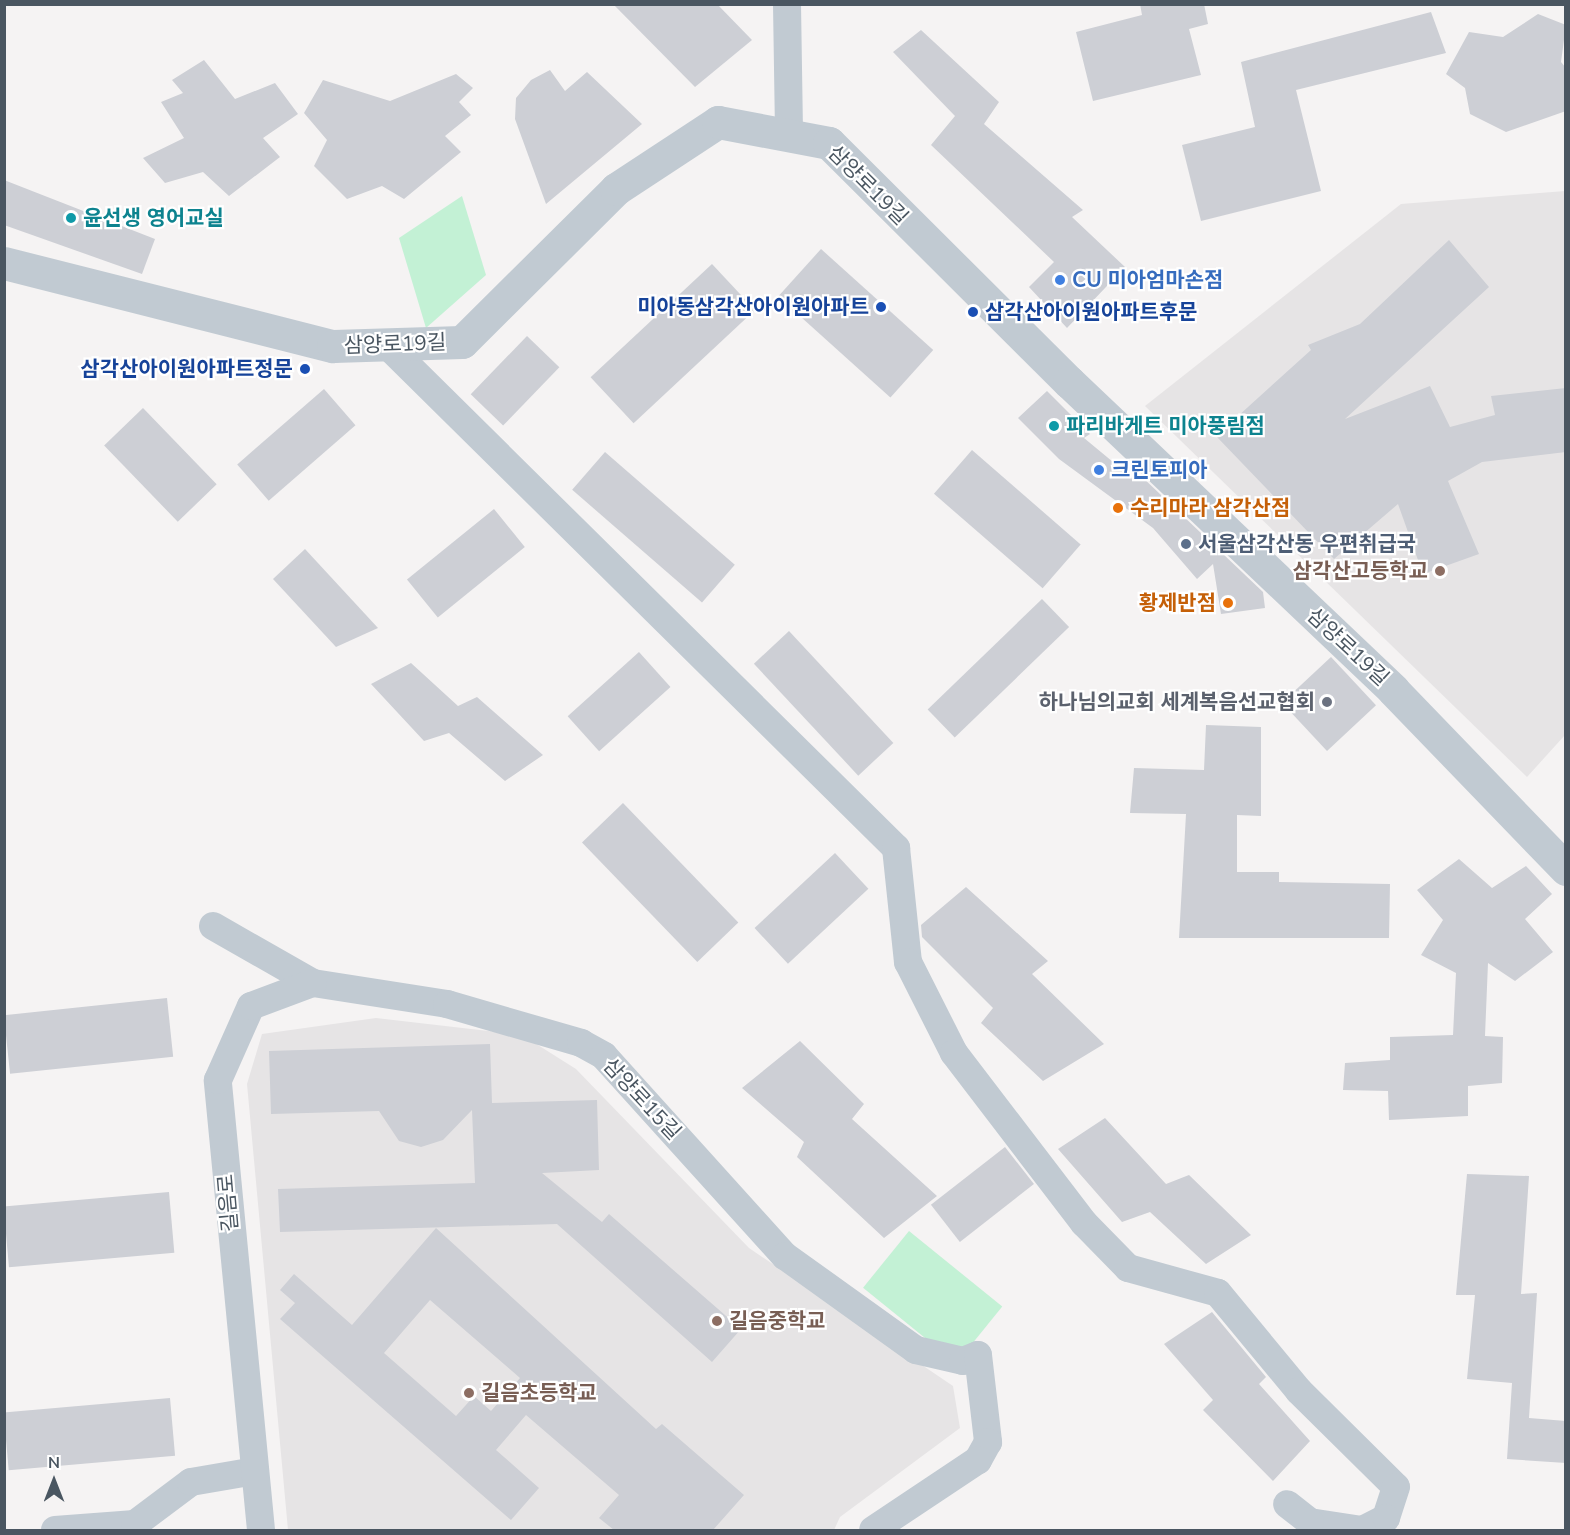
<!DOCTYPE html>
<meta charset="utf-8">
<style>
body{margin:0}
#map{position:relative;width:1570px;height:1535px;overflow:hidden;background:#f5f3f3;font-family:"Nunito Sans","Noto Sans KR",sans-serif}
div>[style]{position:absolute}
.education>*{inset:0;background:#e6e4e5}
.green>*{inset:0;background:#c3f1d5;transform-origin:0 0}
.building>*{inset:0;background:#cdcfd5;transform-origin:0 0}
.minor>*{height:28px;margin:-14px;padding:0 14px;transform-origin:14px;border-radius:14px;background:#c1cad2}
.tertiary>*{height:33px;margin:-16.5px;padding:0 16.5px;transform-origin:16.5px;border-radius:16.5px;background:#c1cad2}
.dots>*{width:16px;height:16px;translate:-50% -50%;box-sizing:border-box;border:3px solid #fff;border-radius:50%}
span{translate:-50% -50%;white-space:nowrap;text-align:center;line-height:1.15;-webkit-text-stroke:4.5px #fff;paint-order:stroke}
.street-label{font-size:21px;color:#4a5661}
.culture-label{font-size:21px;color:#0d838f;font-weight:700}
.left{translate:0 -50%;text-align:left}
.shop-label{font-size:21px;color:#366cbe;font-weight:700}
.transit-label{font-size:21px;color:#164399;font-weight:700}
.right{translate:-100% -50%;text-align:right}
.food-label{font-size:21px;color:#c56008;font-weight:700}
.service-label{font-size:21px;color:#4e5e75;font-weight:700}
.education-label{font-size:21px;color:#785e54;font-weight:700}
.worship-label{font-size:21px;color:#5b616d;font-weight:700}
.frame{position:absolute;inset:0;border:6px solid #4a5661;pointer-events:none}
.north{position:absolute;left:24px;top:1451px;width:60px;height:60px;-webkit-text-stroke:4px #fff;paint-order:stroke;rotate:0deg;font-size:16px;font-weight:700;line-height:24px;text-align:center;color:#4a5661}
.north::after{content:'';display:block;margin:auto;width:21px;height:27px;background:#4a5661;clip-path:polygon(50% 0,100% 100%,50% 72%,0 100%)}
</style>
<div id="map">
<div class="education">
<i style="clip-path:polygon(1565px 191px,1565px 735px,1527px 777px,1145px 406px,1401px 204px)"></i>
<i style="clip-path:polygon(376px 1018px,522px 1035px,576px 1069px,749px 1248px,953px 1386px,960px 1428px,840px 1517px,834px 1530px,288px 1530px,247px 1084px,262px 1034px)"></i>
</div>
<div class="green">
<i style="clip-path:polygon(462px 196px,486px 275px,426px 328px,399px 238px)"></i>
<i style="left:909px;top:1231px;width:120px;height:73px;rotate:39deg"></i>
</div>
<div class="building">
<i style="clip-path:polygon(613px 4px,717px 4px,752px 40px,695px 87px)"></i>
<i style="clip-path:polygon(1140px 4px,1204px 4px,1208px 24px,1189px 29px,1201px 75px,1093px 101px,1076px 32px,1142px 15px)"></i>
<i style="clip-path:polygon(1431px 12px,1446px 53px,1296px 90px,1321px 191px,1201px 221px,1182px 145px,1255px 127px,1241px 62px)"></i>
<i style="clip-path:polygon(1538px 14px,1566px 25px,1561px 62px,1566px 68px,1566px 111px,1506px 132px,1470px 114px,1465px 88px,1446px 74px,1469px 32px,1503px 37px)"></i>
<i style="clip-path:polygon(921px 30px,999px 102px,984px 124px,1083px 210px,1072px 217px,1125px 267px,1067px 328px,1029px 287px,1054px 262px,931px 145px,955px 116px,893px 52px)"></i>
<i style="clip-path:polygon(204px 60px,235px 99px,275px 83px,298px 114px,263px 138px,280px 157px,229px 196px,203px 172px,165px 183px,143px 158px,184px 138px,161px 102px,183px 93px,172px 80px)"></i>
<i style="clip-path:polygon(550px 70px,565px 91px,587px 72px,642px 124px,546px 204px,515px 119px,516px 98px,531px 80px)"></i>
<i style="clip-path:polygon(456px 74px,473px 88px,459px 102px,471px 115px,445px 136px,461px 152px,404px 199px,382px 186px,347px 199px,314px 166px,327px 140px,304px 113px,323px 80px,390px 101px)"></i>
<i style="clip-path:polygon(4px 180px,155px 239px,142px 274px,4px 225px)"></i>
<i style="clip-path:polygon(1449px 240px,1489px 287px,1345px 419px,1430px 386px,1450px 427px,1495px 415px,1491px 396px,1566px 388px,1566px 452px,1482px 462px,1448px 481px,1479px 554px,1423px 574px,1398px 504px,1334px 559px,1216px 436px,1311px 350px,1308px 345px,1360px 324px)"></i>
<i style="left:821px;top:249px;width:151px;height:64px;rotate:42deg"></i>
<i style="left:712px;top:264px;width:63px;height:166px;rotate:47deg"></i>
<i style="left:527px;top:336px;width:45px;height:81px;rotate:44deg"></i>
<i style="left:324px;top:389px;width:48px;height:115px;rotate:49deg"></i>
<i style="clip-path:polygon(1047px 391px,1090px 434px,1084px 438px,1136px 481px,1140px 475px,1263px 592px,1265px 608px,1221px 614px,1213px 564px,1197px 579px,1153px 528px,1059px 459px,1018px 418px)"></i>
<i style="left:143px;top:408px;width:106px;height:54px;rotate:46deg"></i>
<i style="left:972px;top:450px;width:144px;height:58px;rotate:41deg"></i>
<i style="left:605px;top:452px;width:172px;height:50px;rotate:41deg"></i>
<i style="left:494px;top:509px;width:49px;height:112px;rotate:51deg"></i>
<i style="clip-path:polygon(305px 549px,378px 628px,336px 647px,273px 579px)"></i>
<i style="left:1042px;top:599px;width:39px;height:159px;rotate:46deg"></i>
<i style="left:789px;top:631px;width:153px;height:48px;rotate:47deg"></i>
<i style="left:639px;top:652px;width:47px;height:96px;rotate:48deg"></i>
<i style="left:1331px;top:657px;width:66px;height:67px;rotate:47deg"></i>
<i style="clip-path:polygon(411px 663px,458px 706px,477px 697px,543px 755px,505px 781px,449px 733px,424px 741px,371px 684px)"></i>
<i style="clip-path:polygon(1206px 725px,1261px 727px,1261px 816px,1237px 815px,1237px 872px,1279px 872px,1279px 882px,1390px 884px,1389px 938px,1179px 938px,1186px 814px,1130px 813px,1134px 768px,1204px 770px)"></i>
<i style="left:623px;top:803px;width:166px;height:57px;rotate:46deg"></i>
<i style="left:835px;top:853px;width:49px;height:110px;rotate:47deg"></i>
<i style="clip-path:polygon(1459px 859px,1492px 888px,1526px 866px,1552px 894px,1525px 919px,1553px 952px,1515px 981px,1488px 963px,1485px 1036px,1503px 1037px,1502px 1083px,1468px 1086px,1468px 1116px,1389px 1120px,1388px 1091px,1343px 1090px,1345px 1063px,1390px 1060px,1390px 1037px,1453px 1035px,1456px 973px,1421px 955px,1443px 920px,1417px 890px)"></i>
<i style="clip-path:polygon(966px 887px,1048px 961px,1032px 974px,1104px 1044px,1043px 1081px,981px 1023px,993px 1008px,922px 937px,921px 925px)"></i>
<i style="left:167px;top:998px;width:59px;height:164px;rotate:84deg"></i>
<i style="clip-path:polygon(800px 1041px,864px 1104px,852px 1119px,937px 1196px,884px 1238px,797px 1157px,804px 1142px,742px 1088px)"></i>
<i style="clip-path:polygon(490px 1044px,492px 1103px,597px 1100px,599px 1170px,542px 1173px,602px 1222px,609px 1214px,741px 1329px,712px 1362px,557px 1224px,280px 1232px,278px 1189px,475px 1183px,472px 1110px,443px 1140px,421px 1147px,399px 1141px,379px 1111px,271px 1114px,269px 1051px)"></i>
<i style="clip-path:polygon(1105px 1118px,1166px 1184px,1189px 1175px,1251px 1235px,1206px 1264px,1150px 1212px,1122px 1222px,1058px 1149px)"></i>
<i style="left:1005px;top:1147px;width:47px;height:94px;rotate:52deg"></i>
<i style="clip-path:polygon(1467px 1174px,1529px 1176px,1521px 1294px,1537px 1293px,1529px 1418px,1566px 1421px,1566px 1463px,1507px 1459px,1512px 1383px,1467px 1379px,1475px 1295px,1456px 1295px)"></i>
<i style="left:169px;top:1192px;width:61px;height:166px;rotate:85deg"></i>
<i style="clip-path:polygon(evenodd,436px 1228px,656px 1429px,662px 1424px,744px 1495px,713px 1530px,614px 1530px,599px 1518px,619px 1495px,526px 1415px,496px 1450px,539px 1488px,511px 1520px,280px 1319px,295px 1303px,280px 1290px,294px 1274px,352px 1325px,436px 1228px,430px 1300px,520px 1378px,491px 1411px,474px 1396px,456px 1416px,384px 1353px,430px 1300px)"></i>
<i style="clip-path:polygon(1212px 1312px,1266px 1377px,1259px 1384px,1310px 1441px,1273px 1481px,1203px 1410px,1213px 1400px,1164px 1344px)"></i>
<i style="left:170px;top:1398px;width:58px;height:167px;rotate:85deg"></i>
</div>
<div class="minor">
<i style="left:787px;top:4px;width:131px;rotate:89.1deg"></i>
<i style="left:387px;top:345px;width:716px;rotate:44.66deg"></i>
<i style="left:896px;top:848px;width:115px;rotate:84deg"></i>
<i style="left:908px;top:962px;width:102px;rotate:63.2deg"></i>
<i style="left:954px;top:1053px;width:214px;rotate:52.6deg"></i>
<i style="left:1084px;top:1223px;width:63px;rotate:45.6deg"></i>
<i style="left:1128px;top:1268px;width:93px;rotate:15.5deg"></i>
<i style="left:1218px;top:1293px;width:127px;rotate:50.4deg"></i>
<i style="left:1299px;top:1391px;width:136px;rotate:44.7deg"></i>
<i style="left:1396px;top:1487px;width:33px;rotate:108deg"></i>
<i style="left:1386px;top:1518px;width:27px;rotate:153deg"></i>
<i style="left:1362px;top:1530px;width:53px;rotate:-171.3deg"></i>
<i style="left:1310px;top:1522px;width:29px;rotate:-142deg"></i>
<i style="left:213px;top:926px;width:115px;rotate:29.7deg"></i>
<i style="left:313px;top:983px;width:136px;rotate:8.9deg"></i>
<i style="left:447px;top:1004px;width:140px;rotate:16.2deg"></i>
<i style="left:581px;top:1043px;width:26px;rotate:29deg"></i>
<i style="left:604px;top:1056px;width:270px;rotate:47.9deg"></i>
<i style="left:785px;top:1256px;width:161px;rotate:35.7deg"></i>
<i style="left:916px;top:1350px;width:48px;rotate:13.2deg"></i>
<i style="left:963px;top:1361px;width:16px;rotate:-22deg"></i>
<i style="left:978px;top:1355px;width:88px;rotate:83.4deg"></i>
<i style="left:988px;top:1442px;width:21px;rotate:119deg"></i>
<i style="left:978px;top:1460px;width:126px;rotate:146.3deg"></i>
<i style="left:55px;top:1530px;width:80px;rotate:-4.3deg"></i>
<i style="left:135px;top:1524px;width:70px;rotate:-36.9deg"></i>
<i style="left:191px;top:1482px;width:65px;rotate:-9.8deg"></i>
<i style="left:261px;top:1530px;width:452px;rotate:-95.5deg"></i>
<i style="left:218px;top:1080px;width:81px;rotate:-66deg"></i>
<i style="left:251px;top:1006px;width:66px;rotate:-20.4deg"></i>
</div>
<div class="tertiary">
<i style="left:4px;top:263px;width:339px;rotate:14.2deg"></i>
<i style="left:333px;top:346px;width:129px;rotate:-1.8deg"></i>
<i style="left:462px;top:342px;width:217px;rotate:-44.8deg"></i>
<i style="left:616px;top:189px;width:122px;rotate:-33.3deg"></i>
<i style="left:718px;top:122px;width:113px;rotate:10.7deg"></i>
<i style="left:829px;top:143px;width:339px;rotate:44.9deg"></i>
<i style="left:1069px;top:382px;width:447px;rotate:43.5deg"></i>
<i style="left:1393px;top:690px;width:249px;rotate:46deg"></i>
</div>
<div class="dots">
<i style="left:71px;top:218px;background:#0f9aa8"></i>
<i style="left:1060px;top:280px;background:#3f7fe0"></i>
<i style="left:881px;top:307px;background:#1a4fb4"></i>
<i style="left:973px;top:312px;background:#1a4fb4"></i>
<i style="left:305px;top:369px;background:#1a4fb4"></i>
<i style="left:1054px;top:426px;background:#0f9aa8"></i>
<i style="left:1099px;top:470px;background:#3f7fe0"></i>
<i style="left:1118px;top:508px;background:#e8710a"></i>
<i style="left:1186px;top:544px;background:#5c6f8a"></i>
<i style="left:1440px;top:571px;background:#8d6e63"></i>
<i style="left:1228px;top:603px;background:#e8710a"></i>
<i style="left:1327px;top:702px;background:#6b7280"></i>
<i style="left:717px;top:1321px;background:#8d6e63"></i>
<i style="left:469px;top:1393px;background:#8d6e63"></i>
</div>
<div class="street-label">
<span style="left:868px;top:185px;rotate:45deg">삼양로19길</span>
<span style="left:395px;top:344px;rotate:-2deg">삼양로19길</span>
<span style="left:1348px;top:647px;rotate:43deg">삼양로19길</span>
<span style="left:642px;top:1099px;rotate:47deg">삼양로15길</span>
<span style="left:228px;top:1203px;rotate:-95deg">길음로</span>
</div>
<div class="culture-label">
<span class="left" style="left:83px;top:218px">윤선생 영어교실</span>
<span class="left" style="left:1066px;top:426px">파리바게트 미아풍림점</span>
</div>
<div class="shop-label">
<span class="left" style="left:1072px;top:280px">CU 미아엄마손점</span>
<span class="left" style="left:1111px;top:470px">크린토피아</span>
</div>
<div class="transit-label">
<span class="right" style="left:869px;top:307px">미아동삼각산아이원아파트</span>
<span class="left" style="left:985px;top:312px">삼각산아이원아파트후문</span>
<span class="right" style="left:293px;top:369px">삼각산아이원아파트정문</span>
</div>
<div class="food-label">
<span class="left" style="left:1130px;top:508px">수리마라 삼각산점</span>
<span class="right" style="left:1216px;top:603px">황제반점</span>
</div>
<div class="service-label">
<span class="left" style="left:1198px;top:544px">서울삼각산동 우편취급국</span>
</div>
<div class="education-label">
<span class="right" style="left:1428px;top:571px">삼각산고등학교</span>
<span class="left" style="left:729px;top:1321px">길음중학교</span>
<span class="left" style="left:481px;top:1393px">길음초등학교</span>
</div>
<div class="worship-label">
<span class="right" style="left:1315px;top:702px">하나님의교회 세계복음선교협회</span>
</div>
<div class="frame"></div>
<div class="north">N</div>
</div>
